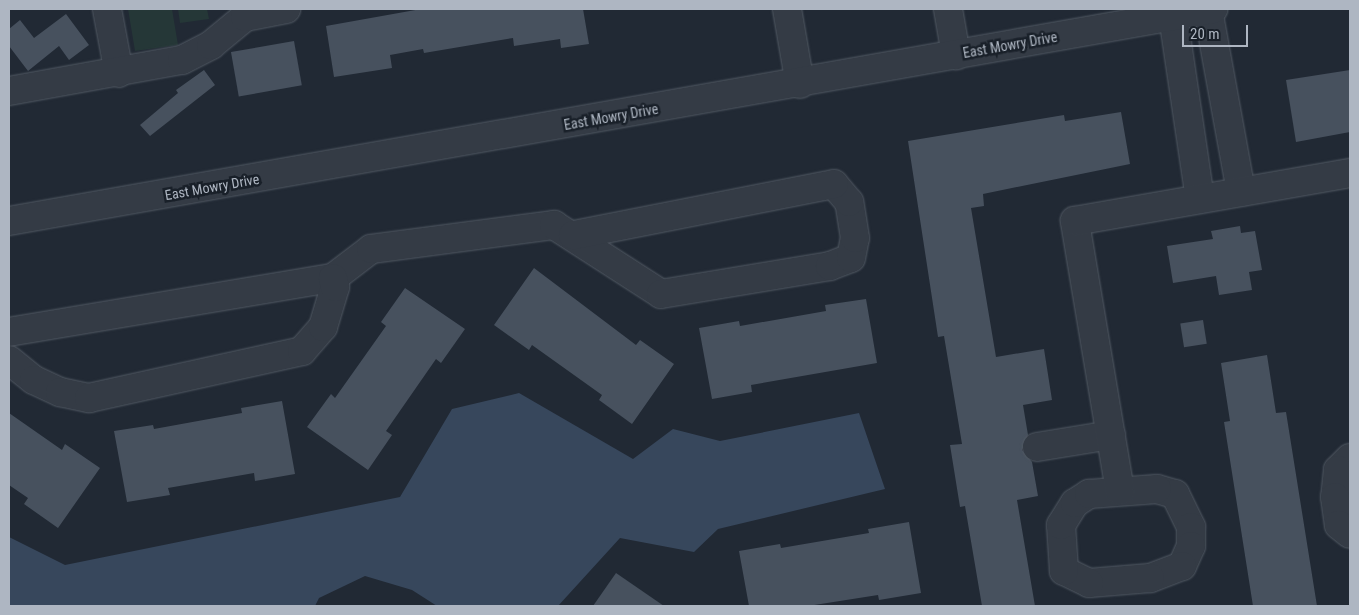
<!DOCTYPE html>
<style>
body{margin:0}
#map{position:relative;width:1359px;height:615px;overflow:hidden;background:#212934;font-family:"Roboto Condensed",sans-serif}
div>[style]{position:absolute}
.green>*{inset:0;background:#253737}
.water>*{inset:0;background:#37475c}
.building>*{inset:0;background:#47515e;transform-origin:0 0}
.roads{filter:drop-shadow(0 0 1px #515963) drop-shadow(0 0 1px #515963)}
.minor>*{height:28px;margin:-14px;padding:0 14px;transform-origin:14px;border-radius:14px;background:#343b45}
span{translate:-50% -50%;white-space:nowrap;text-align:center;line-height:1.15;-webkit-text-stroke:5px #192029;paint-order:stroke}
.street-label{font-size:14px;color:#aeb6c2}
.frame{position:absolute;inset:0;border:10px solid #aeb6c2;pointer-events:none}
.scale{position:absolute;left:1182px;top:25px;width:66px;height:22px;box-sizing:border-box;border:2px solid #aeb6c2;border-top:0;padding-left:6px;font-size:15px;line-height:18px;white-space:nowrap;color:#aeb6c2;-webkit-text-stroke:4px #192029;paint-order:stroke}
</style>
<div id="map">
<div class="green">
<i style="clip-path:polygon(128px 9px,172px 9px,178px 45px,135px 51px)"></i>
<i style="clip-path:polygon(178px 9px,207px 9px,209px 19px,180px 23px)"></i>
</div>
<div class="water">
<i style="clip-path:polygon(519px 393px,633px 459px,673px 429px,720px 441px,859px 413px,885px 489px,718px 529px,694px 552px,620px 538px,558px 606px,437px 606px,412px 590px,365px 576px,319px 598px,315px 606px,9px 606px,9px 537px,65px 565px,400px 497px,452px 409px)"></i>
</div>
<div class="building">
<i style="clip-path:polygon(421px 9px,583px 9px,589px 44px,561px 48px,560px 39px,514px 46px,513px 38px,424px 53px,423px 49px,390px 55px,392px 68px,334px 77px,326px 26px)"></i>
<i style="clip-path:polygon(66px 14px,89px 45px,69px 60px,59px 46px,28px 71px,9px 46px,9px 29px,20px 20px,34px 38px)"></i>
<i style="left:294px;top:41px;width:45px;height:64px;rotate:80deg"></i>
<i style="clip-path:polygon(204px 70px,215px 85px,150px 136px,140px 125px,178px 93px,176px 90px)"></i>
<i style="clip-path:polygon(1350px 70px,1350px 132px,1296px 142px,1286px 80px)"></i>
<i style="clip-path:polygon(1121px 112px,1130px 164px,983px 194px,984px 206px,971px 208px,996px 357px,1044px 349px,1052px 400px,1023px 405px,1028px 435px,1022px 450px,1032px 462px,1038px 496px,1017px 500px,1035px 606px,982px 606px,965px 506px,960px 507px,950px 445px,962px 444px,944px 336px,938px 337px,908px 141px,1064px 115px,1065px 121px)"></i>
<i style="clip-path:polygon(1240px 226px,1241px 233px,1255px 231px,1262px 270px,1249px 272px,1252px 290px,1219px 295px,1216px 276px,1173px 283px,1167px 246px,1213px 239px,1211px 231px)"></i>
<i style="clip-path:polygon(534px 268px,636px 345px,640px 340px,674px 364px,632px 424px,599px 400px,602px 395px,532px 345px,529px 350px,494px 325px)"></i>
<i style="clip-path:polygon(405px 288px,465px 329px,441px 363px,436px 359px,386px 431px,392px 435px,368px 470px,307px 427px,331px 394px,335px 398px,386px 326px,381px 322px)"></i>
<i style="clip-path:polygon(866px 299px,877px 363px,751px 385px,752px 392px,712px 399px,699px 328px,739px 321px,740px 326px,826px 311px,825px 305px)"></i>
<i style="left:1203px;top:320px;width:24px;height:23px;rotate:81deg"></i>
<i style="clip-path:polygon(1267px 355px,1276px 413px,1286px 412px,1317px 606px,1253px 606px,1224px 422px,1230px 421px,1221px 363px)"></i>
<i style="clip-path:polygon(282px 401px,295px 474px,255px 481px,254px 473px,168px 488px,170px 495px,127px 502px,114px 431px,153px 425px,154px 429px,242px 413px,241px 408px)"></i>
<i style="clip-path:polygon(9px 413px,62px 450px,65px 444px,100px 468px,58px 528px,24px 504px,28px 498px,9px 485px)"></i>
<i style="clip-path:polygon(909px 522px,921px 593px,879px 600px,878px 595px,808px 606px,749px 606px,739px 551px,780px 544px,781px 548px,869px 533px,868px 529px)"></i>
<i style="clip-path:polygon(616px 573px,664px 606px,593px 606px)"></i>
</div>
<div class="roads">
<div class="minor">
<i style="left:107px;top:9px;width:65px;rotate:79.4deg"></i>
<i style="left:787px;top:9px;width:76px;rotate:80.2deg"></i>
<i style="left:948px;top:9px;width:47px;rotate:80.1deg"></i>
<i style="left:1208px;top:10px;width:185px;rotate:79.7deg"></i>
<i style="left:1173px;top:16px;width:185px;rotate:81.6deg"></i>
<i style="left:9px;top:91px;width:176px;rotate:-10.2deg"></i>
<i style="left:182px;top:60px;width:33px;rotate:-27deg"></i>
<i style="left:211px;top:45px;width:44px;rotate:-39.5deg"></i>
<i style="left:245px;top:17px;width:42px;rotate:-11deg"></i>
<i style="left:9px;top:221px;width:1223px;rotate:-9.99deg"></i>
<i style="left:9px;top:332px;width:328px;rotate:-9.5deg"></i>
<i style="left:333px;top:278px;width:48px;rotate:-37.3deg"></i>
<i style="left:371px;top:249px;width:185px;rotate:-7.5deg"></i>
<i style="left:554px;top:225px;width:127px;rotate:32.8deg"></i>
<i style="left:661px;top:294px;width:171px;rotate:-9.4deg"></i>
<i style="left:830px;top:266px;width:22px;rotate:-21deg"></i>
<i style="left:851px;top:258px;width:20px;rotate:-79deg"></i>
<i style="left:855px;top:238px;width:36px;rotate:-99deg"></i>
<i style="left:849px;top:202px;width:23px;rotate:-130deg"></i>
<i style="left:834px;top:184px;width:266px;rotate:168.9deg"></i>
<i style="left:9px;top:360px;width:32px;rotate:39deg"></i>
<i style="left:34px;top:380px;width:29px;rotate:25deg"></i>
<i style="left:60px;top:392px;width:30px;rotate:12deg"></i>
<i style="left:89px;top:398px;width:218px;rotate:-12.4deg"></i>
<i style="left:302px;top:351px;width:32px;rotate:-49deg"></i>
<i style="left:323px;top:327px;width:42px;rotate:-73.3deg"></i>
<i style="left:335px;top:287px;width:9px;rotate:-103deg"></i>
<i style="left:1037px;top:447px;width:75px;rotate:-9.2deg"></i>
<i style="left:1350px;top:458px;width:17px;rotate:135deg"></i>
<i style="left:1338px;top:470px;width:27px;rotate:96deg"></i>
<i style="left:1335px;top:497px;width:28px;rotate:82deg"></i>
<i style="left:1339px;top:525px;width:14px;rotate:39deg"></i>
<i style="left:1157px;top:489px;width:19px;rotate:16deg"></i>
<i style="left:1175px;top:494px;width:37px;rotate:64deg"></i>
<i style="left:1191px;top:527px;width:19px;rotate:90deg"></i>
<i style="left:1191px;top:546px;width:22px;rotate:114deg"></i>
<i style="left:1182px;top:566px;width:34px;rotate:159deg"></i>
<i style="left:1150px;top:578px;width:61px;rotate:175.3deg"></i>
<i style="left:1089px;top:583px;width:28px;rotate:-154deg"></i>
<i style="left:1064px;top:571px;width:46px;rotate:-93.7deg"></i>
<i style="left:1061px;top:525px;width:26px;rotate:-58deg"></i>
<i style="left:1075px;top:503px;width:17px;rotate:-33deg"></i>
<i style="left:1089px;top:494px;width:68px;rotate:-4.2deg"></i>
<i style="left:1120px;top:491px;width:274px;rotate:-99.5deg"></i>
<i style="left:1075px;top:221px;width:279px;rotate:-9.9deg"></i>
</div>
</div>
<div class="street-label">
<span style="left:1010px;top:45px;rotate:-10deg">East Mowry Drive</span>
<span style="left:611px;top:117px;rotate:-10deg">East Mowry Drive</span>
<span style="left:212px;top:187px;rotate:-10deg">East Mowry Drive</span>
</div>
<div class="frame"></div>
<div class="scale">20 m</div>
</div>
